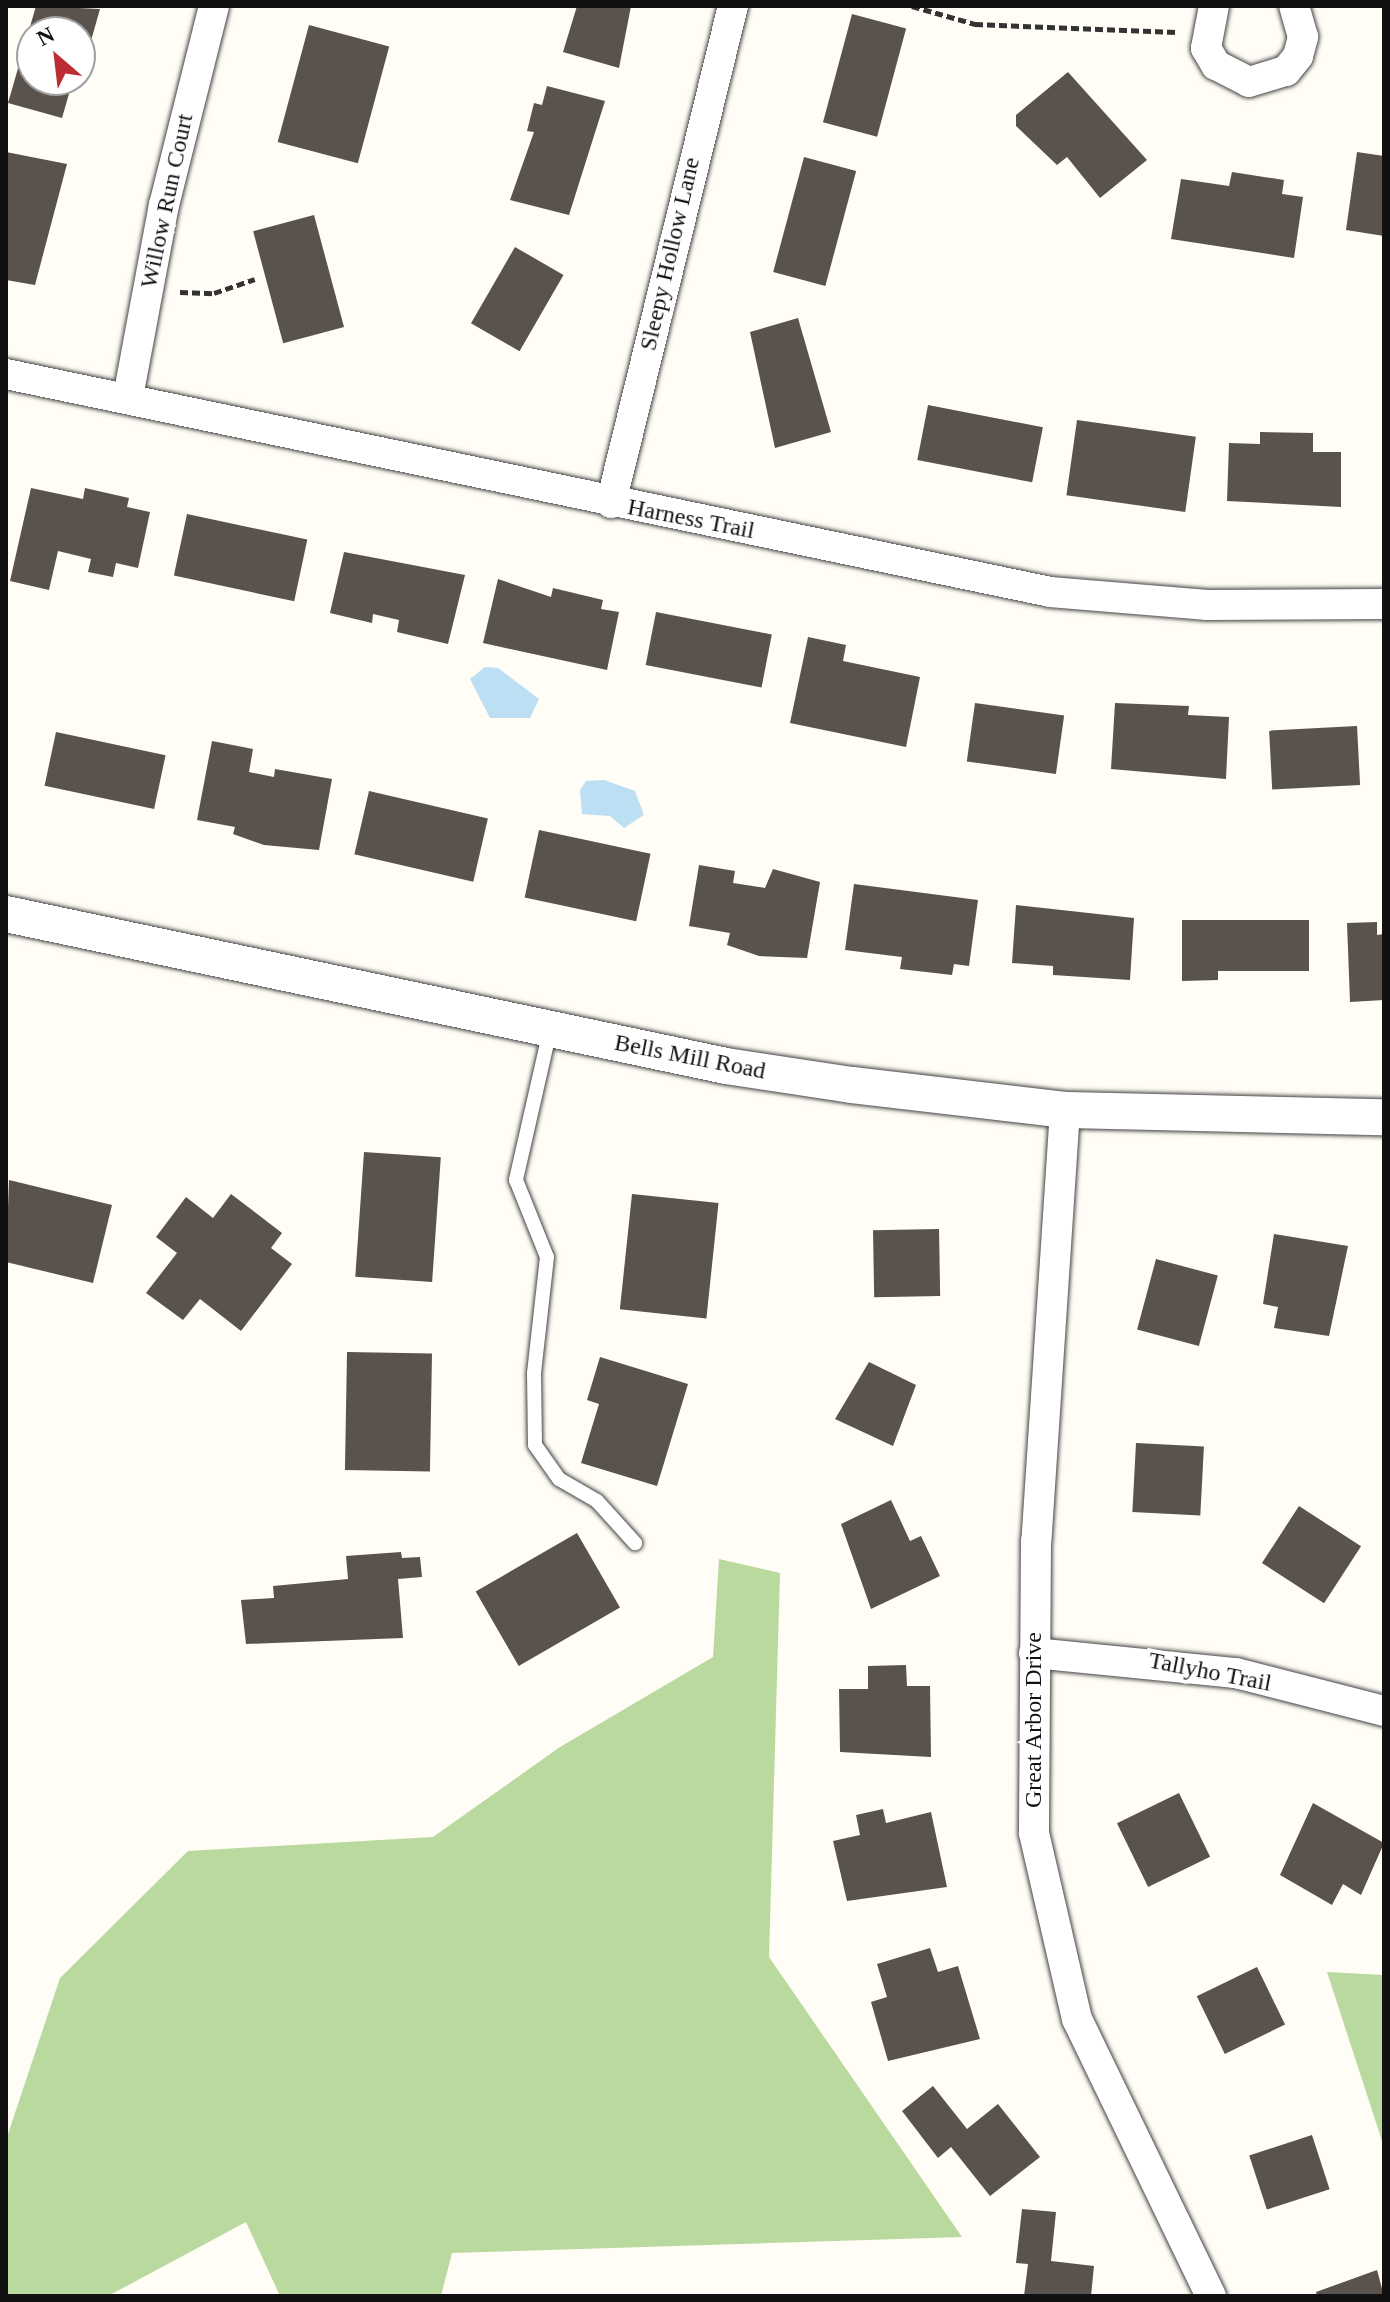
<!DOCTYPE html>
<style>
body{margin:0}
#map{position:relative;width:1390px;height:2302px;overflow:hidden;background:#fffdf5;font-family:"Times New Roman",serif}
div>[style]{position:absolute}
.forest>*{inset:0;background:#b9d99f}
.water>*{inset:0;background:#bcdff4}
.building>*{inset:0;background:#59524d;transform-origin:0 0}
.path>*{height:5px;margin-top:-2.5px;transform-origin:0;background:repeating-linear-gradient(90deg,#333 0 8px,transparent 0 12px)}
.roads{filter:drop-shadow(0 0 2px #444) drop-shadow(0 0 2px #444)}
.service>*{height:14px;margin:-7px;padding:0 7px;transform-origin:7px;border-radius:7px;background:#fff}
.minor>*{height:30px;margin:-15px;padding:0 15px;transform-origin:15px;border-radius:15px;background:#fff}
.tertiary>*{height:36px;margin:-18px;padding:0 18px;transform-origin:18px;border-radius:18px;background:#fff}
span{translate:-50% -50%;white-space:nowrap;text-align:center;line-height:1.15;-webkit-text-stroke:8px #fff;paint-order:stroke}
.street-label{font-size:24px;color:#111}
.frame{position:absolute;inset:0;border:8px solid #111;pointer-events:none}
.north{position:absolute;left:16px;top:16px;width:80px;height:80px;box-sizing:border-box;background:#fff;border:2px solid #a0a0a0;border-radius:50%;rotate:332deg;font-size:22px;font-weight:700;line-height:32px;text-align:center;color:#111}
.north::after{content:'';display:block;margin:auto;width:28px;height:36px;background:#bc2d33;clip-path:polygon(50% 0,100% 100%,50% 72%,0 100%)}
</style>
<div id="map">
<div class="forest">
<i style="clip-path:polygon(719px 1559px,780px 1573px,769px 1957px,962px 2237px,452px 2253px,441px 2296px,280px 2296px,246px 2222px,108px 2296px,6px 2296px,6px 2140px,60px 1978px,188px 1851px,433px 1837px,560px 1747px,713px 1657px)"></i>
<i style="clip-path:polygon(1327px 1972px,1384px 1975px,1384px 2147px)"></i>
</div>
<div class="water">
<i style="clip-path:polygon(485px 667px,498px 668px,539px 699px,530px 718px,490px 718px,470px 679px)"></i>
<i style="clip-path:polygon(604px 780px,635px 791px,644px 815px,624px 828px,610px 816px,582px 814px,580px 790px,586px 781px)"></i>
</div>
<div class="building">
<i style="clip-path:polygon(36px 6px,100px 9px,81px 76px,80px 32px,32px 32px,32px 80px,73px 80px,62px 118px,8px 103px)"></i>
<i style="clip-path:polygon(577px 6px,631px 6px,619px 68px,563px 52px)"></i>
<i style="left:852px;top:14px;width:56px;height:112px;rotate:15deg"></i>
<i style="left:309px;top:25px;width:83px;height:121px;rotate:15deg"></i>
<i style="clip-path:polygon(1068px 72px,1147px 160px,1100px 198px,1067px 157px,1057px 165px,1016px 126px,1016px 115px)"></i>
<i style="clip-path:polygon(547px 86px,605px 101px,569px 215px,510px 200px,534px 132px,527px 131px,534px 103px,542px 105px)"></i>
<i style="clip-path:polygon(6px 152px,67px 164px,35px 285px,6px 280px)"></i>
<i style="clip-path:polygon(1357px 152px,1384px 156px,1384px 236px,1346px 230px)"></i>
<i style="left:804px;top:157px;width:54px;height:119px;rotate:15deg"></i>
<i style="clip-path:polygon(1232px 172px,1284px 180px,1282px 194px,1303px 197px,1294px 258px,1171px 239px,1181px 179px,1229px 186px)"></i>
<i style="left:314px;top:215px;width:116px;height:63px;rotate:75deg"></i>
<i style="left:515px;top:247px;width:56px;height:88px;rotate:30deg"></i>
<i style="clip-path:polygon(798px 318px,831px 432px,775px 448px,750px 332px)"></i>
<i style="left:928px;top:405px;width:117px;height:56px;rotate:11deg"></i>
<i style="left:1077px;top:420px;width:120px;height:76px;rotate:8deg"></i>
<i style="clip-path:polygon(1260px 432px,1313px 433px,1313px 452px,1341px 452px,1341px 507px,1227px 501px,1229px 443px,1260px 444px)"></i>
<i style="clip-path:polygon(31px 488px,83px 499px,85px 488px,129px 498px,127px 507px,150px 512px,138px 568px,116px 563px,113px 577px,88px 572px,91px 559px,58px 551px,49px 590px,10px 581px)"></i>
<i style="left:187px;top:514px;width:123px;height:63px;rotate:12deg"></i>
<i style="clip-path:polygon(344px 552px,465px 575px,448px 644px,397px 632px,399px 620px,373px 614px,372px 623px,330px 613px)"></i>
<i style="clip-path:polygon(498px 579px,551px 597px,553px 588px,603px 600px,601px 609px,619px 612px,607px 670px,483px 643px)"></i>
<i style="left:656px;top:612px;width:118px;height:54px;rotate:11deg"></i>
<i style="clip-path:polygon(808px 637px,846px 645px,843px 661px,920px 677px,906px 747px,790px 723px)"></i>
<i style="left:975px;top:703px;width:90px;height:59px;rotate:8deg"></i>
<i style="clip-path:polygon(1115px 703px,1189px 706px,1188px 715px,1229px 717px,1226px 779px,1111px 769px)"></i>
<i style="left:1357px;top:726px;width:59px;height:88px;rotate:87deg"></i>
<i style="left:56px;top:732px;width:112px;height:55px;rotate:12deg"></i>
<i style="clip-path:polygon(212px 741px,253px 749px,249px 772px,274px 777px,275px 769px,332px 779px,319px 850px,264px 845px,233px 834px,235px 827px,197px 820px)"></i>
<i style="left:369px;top:791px;width:122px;height:65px;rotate:13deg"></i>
<i style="left:539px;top:830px;width:114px;height:69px;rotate:12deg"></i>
<i style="clip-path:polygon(699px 865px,735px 871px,733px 883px,765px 888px,773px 869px,820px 882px,807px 958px,759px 956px,727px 945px,730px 933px,689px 926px)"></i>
<i style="clip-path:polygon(854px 884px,978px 900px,969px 966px,954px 964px,952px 975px,900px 969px,902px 957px,845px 950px)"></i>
<i style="clip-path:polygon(1016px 905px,1134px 918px,1130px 980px,1053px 975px,1053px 966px,1012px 963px)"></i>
<i style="clip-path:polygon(1182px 920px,1309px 920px,1309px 971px,1218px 971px,1218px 980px,1182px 981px)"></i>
<i style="clip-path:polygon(1377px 922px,1377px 935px,1384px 934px,1384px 1000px,1350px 1002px,1347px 923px)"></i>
<i style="left:364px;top:1152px;width:77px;height:125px;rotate:4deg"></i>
<i style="clip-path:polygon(9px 1180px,112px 1205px,93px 1283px,6px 1262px)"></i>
<i style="clip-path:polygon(231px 1194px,282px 1233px,271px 1248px,292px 1264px,241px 1331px,200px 1299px,183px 1320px,146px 1293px,177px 1253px,156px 1237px,186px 1197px,213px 1218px)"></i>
<i style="left:632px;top:1194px;width:87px;height:116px;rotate:6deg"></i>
<i style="left:939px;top:1229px;width:67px;height:66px;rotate:89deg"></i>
<i style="clip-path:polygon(1274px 1234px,1348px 1246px,1329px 1336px,1274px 1328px,1278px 1307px,1263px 1304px)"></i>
<i style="left:1156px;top:1259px;width:64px;height:73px;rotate:15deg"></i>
<i style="left:347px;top:1352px;width:85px;height:118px;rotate:1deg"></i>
<i style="clip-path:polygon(600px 1357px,688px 1384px,657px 1486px,581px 1463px,599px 1404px,587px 1400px)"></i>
<i style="clip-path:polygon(869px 1362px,916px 1385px,893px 1446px,835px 1419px)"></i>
<i style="left:1136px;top:1443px;width:68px;height:69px;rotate:3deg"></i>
<i style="clip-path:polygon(891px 1500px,910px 1541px,921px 1536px,940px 1576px,871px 1609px,841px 1524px)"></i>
<i style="left:1299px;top:1506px;width:74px;height:68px;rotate:33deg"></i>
<i style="left:577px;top:1533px;width:86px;height:117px;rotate:60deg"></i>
<i style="clip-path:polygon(401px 1552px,402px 1558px,420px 1557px,422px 1577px,398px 1579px,403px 1638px,246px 1644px,241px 1600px,274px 1598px,273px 1586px,348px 1579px,346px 1556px)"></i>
<i style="clip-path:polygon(906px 1665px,907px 1686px,930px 1686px,931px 1757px,840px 1752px,839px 1689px,868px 1689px,868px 1666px)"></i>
<i style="left:1179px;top:1793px;width:71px;height:69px;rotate:64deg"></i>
<i style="clip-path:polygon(1313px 1803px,1384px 1843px,1361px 1895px,1343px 1884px,1332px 1905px,1280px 1875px)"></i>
<i style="clip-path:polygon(883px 1809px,886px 1823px,931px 1812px,947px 1887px,847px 1901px,833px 1841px,860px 1835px,856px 1815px)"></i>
<i style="clip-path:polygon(930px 1948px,938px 1972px,958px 1966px,980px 2039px,888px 2061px,871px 2002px,887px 1997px,877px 1964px)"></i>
<i style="left:1257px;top:1967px;width:64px;height:67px;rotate:64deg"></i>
<i style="clip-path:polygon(933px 2086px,967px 2129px,998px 2104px,1040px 2157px,990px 2196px,951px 2147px,938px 2158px,902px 2111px)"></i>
<i style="left:1312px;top:2135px;width:57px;height:66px;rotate:72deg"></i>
<i style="clip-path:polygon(1022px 2209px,1056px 2212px,1051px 2261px,1094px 2266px,1091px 2296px,1024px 2296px,1028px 2264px,1016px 2263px)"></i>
<i style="clip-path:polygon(1377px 2270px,1384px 2296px,1317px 2296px,1316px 2292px)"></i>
</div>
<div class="path">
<i style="left:912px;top:6px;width:66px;rotate:15.9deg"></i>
<i style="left:975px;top:24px;width:201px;rotate:2.3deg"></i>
<i style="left:180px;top:292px;width:34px;rotate:2deg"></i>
<i style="left:214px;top:293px;width:43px;rotate:-18.9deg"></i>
</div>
<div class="roads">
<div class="service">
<i style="left:550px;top:1030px;width:154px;rotate:102.8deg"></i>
<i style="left:516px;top:1180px;width:83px;rotate:68.1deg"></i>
<i style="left:547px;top:1257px;width:117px;rotate:96.4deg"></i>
<i style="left:534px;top:1373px;width:72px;rotate:89.2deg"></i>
<i style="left:535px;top:1445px;width:42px;rotate:54.8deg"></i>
<i style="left:559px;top:1479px;width:44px;rotate:30.1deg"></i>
<i style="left:597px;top:1501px;width:57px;rotate:47.9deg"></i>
</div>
<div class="minor">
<i style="left:1214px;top:6px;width:43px;rotate:100.8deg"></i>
<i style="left:1206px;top:48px;width:20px;rotate:60deg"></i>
<i style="left:1216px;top:65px;width:37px;rotate:27deg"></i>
<i style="left:1249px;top:82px;width:39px;rotate:-17deg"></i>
<i style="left:1286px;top:71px;width:19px;rotate:-51deg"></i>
<i style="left:1298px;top:56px;width:20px;rotate:-75deg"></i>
<i style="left:1303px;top:37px;width:32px;rotate:-106deg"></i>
<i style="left:6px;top:374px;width:1067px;rotate:11.79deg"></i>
<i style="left:1050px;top:592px;width:158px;rotate:4.7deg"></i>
<i style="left:1207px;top:605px;width:177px;rotate:-0.3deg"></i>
<i style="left:128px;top:397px;width:195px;rotate:-79.4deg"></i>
<i style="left:164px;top:205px;width:205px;rotate:-75.9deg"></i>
<i style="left:611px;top:503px;width:512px;rotate:-76.21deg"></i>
<i style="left:1065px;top:1110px;width:432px;rotate:93.8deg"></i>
<i style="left:1036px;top:1541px;width:292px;rotate:90.4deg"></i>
<i style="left:1034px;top:1833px;width:191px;rotate:77deg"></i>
<i style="left:1077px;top:2019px;width:308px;rotate:64.2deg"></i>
<i style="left:1034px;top:1653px;width:203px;rotate:5.7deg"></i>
<i style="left:1236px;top:1673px;width:153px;rotate:14.4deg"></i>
</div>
<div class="tertiary">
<i style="left:6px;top:914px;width:736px;rotate:11.92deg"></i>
<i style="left:726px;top:1066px;width:127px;rotate:8.6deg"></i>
<i style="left:852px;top:1085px;width:214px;rotate:6.7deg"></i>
<i style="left:1065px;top:1110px;width:319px;rotate:1.3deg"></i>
</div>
</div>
<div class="street-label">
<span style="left:167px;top:201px;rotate:-78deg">Willow Run Court</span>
<span style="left:670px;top:254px;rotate:-77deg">Sleepy Hollow Lane</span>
<span style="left:691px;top:519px;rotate:11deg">Harness Trail</span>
<span style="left:690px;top:1057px;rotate:11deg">Bells Mill Road</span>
<span style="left:1210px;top:1672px;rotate:11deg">Tallyho Trail</span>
<span style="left:1034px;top:1720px;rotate:-90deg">Great Arbor Drive</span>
</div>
<div class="frame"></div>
<div class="north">N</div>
</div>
